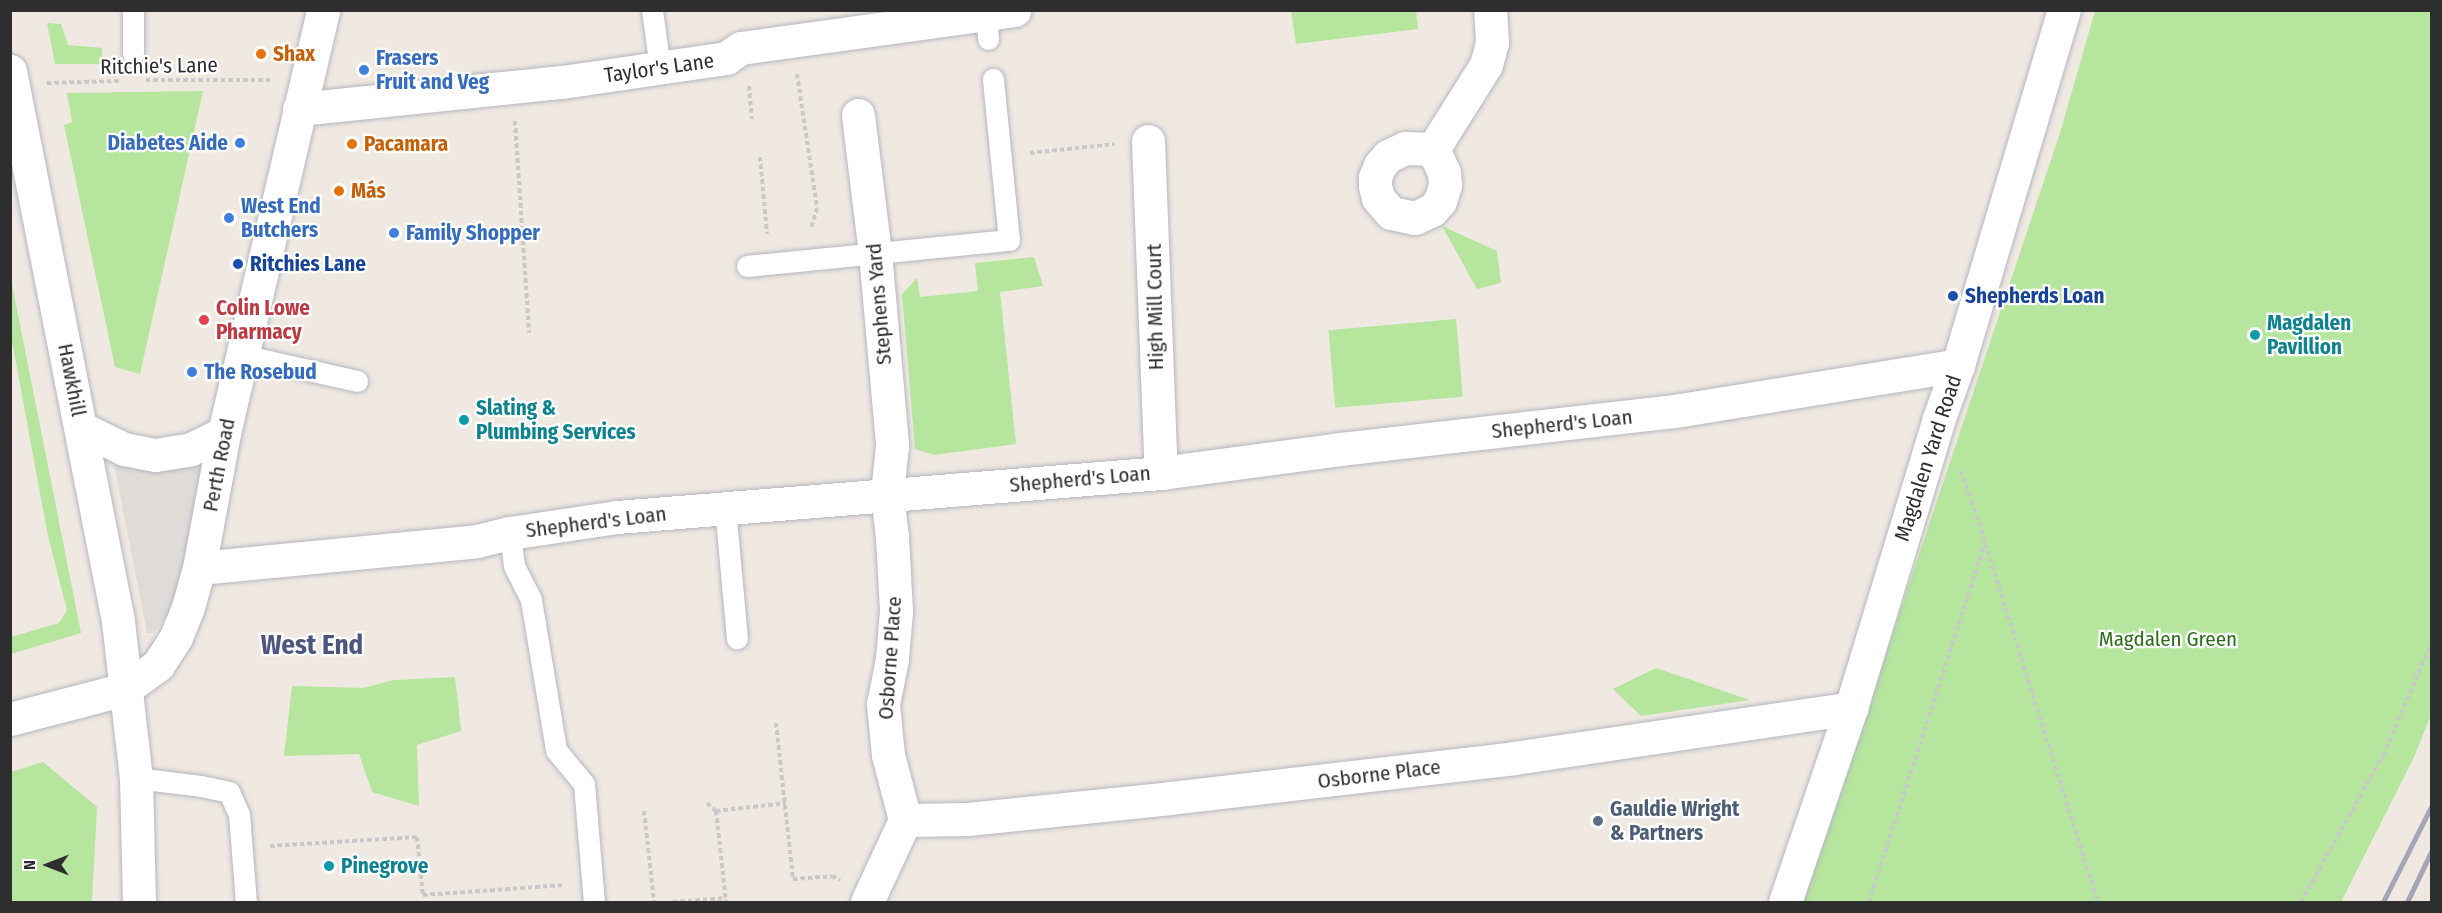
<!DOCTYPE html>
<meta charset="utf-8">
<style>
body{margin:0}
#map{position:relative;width:2442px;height:913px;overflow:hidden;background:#efe9e1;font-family:"Fira Sans Condensed",sans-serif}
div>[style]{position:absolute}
.green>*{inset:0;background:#b6e59e;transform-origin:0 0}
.plaza>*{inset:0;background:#dfdcd8}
.path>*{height:4px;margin-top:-2px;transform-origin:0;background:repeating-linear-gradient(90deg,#c9c9c9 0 4.5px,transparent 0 7.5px)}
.roads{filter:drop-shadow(0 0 2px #b4b7c1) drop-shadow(0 0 2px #b4b7c1)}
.service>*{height:21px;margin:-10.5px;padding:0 10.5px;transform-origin:10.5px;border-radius:10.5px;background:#fff}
.minor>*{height:33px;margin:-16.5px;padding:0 16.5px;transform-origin:16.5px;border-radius:16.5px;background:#fff}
.tertiary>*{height:33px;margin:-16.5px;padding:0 16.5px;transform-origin:16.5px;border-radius:16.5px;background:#fff}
.rail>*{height:4.5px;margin:-2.25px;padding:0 2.25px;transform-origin:2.25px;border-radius:2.25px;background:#a3a6b8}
.dots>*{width:16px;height:16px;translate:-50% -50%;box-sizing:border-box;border:3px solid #fff;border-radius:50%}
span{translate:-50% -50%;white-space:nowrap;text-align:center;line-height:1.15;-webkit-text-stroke:4.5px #fff;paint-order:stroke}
.food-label{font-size:21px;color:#c56008;font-weight:700}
.left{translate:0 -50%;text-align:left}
.shop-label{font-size:21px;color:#366cbe;font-weight:700}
.right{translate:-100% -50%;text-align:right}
.street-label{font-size:21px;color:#2e2e2e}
.transit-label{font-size:21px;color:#164399;font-weight:700}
.health-label{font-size:21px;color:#be3a42;font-weight:700}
.culture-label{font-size:21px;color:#0d838f;font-weight:700}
.park-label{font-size:21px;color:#2c6e1b}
.service-label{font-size:21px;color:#4e5e75;font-weight:700}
.district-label{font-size:27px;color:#4d5680;font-weight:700}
.frame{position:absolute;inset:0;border:12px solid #2e2e2e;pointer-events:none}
.north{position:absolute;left:18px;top:835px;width:60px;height:60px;-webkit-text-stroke:4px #fff;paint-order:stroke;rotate:270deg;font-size:16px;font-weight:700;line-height:24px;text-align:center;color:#2e2e2e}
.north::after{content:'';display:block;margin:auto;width:21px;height:27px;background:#2e2e2e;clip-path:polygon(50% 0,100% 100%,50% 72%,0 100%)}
</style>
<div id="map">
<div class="green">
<i style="clip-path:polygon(1291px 11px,1416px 11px,1418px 29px,1296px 44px)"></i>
<i style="clip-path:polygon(2095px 11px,2431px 11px,2431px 715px,2414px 757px,2341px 902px,1803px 902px,2060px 133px)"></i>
<i style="clip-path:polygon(47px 23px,61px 24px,68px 45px,102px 48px,102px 64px,55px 64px)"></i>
<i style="clip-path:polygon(203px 91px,140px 374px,115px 367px,64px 125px,72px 122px,67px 93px)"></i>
<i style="clip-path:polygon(1442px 226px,1497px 251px,1501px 283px,1477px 289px)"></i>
<i style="clip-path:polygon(1034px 257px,1043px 286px,1000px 292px,1016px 444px,934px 455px,915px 449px,902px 294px,917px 278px,920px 297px,978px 291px,975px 263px)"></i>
<i style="clip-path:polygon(11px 279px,81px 633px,11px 654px,11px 637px,59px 623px,67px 610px,48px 536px,11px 336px)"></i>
<i style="left:1456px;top:319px;width:78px;height:128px;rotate:85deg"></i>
<i style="clip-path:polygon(1656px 668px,1750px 700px,1641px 716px,1613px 689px)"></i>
<i style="clip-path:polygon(455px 677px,461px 731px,417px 745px,419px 806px,372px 792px,359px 754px,284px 756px,292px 686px,363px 688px,394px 680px)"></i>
<i style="clip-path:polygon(43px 762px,97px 807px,92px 902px,11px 902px,11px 772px)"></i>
</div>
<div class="plaza">
<i style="clip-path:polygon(114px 464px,140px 468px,192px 465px,199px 466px,202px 474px,176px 604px,154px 633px,147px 633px)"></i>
</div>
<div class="path">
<i style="left:797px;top:74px;width:135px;rotate:81.5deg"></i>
<i style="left:817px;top:208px;width:22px;rotate:106deg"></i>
<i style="left:146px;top:80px;width:124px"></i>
<i style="left:47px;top:83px;width:73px;rotate:-1.6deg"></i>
<i style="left:749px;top:86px;width:33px;rotate:85deg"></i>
<i style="left:515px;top:121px;width:212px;rotate:86.2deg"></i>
<i style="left:1030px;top:153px;width:85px;rotate:-6deg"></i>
<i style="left:760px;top:157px;width:77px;rotate:84.8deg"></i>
<i style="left:1960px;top:471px;width:32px;rotate:68deg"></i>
<i style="left:1972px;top:501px;width:420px;rotate:72.6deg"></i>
<i style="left:776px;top:723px;width:157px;rotate:83.8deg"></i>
<i style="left:793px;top:879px;width:39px;rotate:-4deg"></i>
<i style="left:832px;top:876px;width:9px;rotate:27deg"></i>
<i style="left:707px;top:803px;width:12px;rotate:42deg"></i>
<i style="left:716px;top:811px;width:92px;rotate:83.7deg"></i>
<i style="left:644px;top:811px;width:92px;rotate:83.7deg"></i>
<i style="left:716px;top:811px;width:70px;rotate:-6.5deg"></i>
<i style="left:270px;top:846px;width:147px;rotate:-3.5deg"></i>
<i style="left:417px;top:837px;width:58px;rotate:84.1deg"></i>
<i style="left:423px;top:895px;width:142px;rotate:-4deg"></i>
<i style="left:673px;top:902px;width:53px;rotate:-4.3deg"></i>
<i style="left:1869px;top:902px;width:377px;rotate:-72.1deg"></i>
<i style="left:2301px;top:902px;width:168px;rotate:-60.8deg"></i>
<i style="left:2383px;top:755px;width:123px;rotate:-66.6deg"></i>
</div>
<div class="roads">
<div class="service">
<i style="left:133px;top:10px;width:43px;rotate:90deg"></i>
<i style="left:652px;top:10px;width:59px;rotate:82.1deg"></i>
<i style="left:986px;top:15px;width:24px;rotate:85deg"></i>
<i style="left:747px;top:266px;width:263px;rotate:-5.7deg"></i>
<i style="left:1009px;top:240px;width:162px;rotate:-95.7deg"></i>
<i style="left:242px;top:355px;width:118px;rotate:12.7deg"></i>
<i style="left:725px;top:507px;width:132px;rotate:84.8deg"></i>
<i style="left:510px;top:533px;width:33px;rotate:83deg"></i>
<i style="left:514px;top:566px;width:38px;rotate:63deg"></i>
<i style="left:531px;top:600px;width:152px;rotate:80.5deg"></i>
<i style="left:556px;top:750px;width:44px;rotate:50.5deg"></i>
<i style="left:584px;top:784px;width:118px;rotate:85.2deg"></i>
<i style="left:136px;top:778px;width:65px;rotate:7deg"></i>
<i style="left:201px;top:786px;width:29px;rotate:12deg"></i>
<i style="left:229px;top:792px;width:24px;rotate:66deg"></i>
<i style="left:239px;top:814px;width:88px;rotate:85.5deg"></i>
</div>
<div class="minor">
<i style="left:299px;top:109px;width:264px;rotate:-5.9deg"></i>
<i style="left:562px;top:82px;width:166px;rotate:-8.3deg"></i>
<i style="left:726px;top:58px;width:18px;rotate:-34deg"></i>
<i style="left:741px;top:48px;width:276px;rotate:-7.9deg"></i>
<i style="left:858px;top:115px;width:139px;rotate:83deg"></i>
<i style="left:875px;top:253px;width:193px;rotate:84.9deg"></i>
<i style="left:892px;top:445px;width:49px;rotate:95.8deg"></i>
<i style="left:887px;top:494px;width:43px;rotate:83.4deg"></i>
<i style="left:892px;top:537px;width:74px;rotate:86.9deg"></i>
<i style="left:896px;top:611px;width:48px;rotate:94.8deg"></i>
<i style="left:892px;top:659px;width:46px;rotate:101.3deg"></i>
<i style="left:883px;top:704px;width:51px;rotate:84.4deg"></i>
<i style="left:888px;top:755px;width:67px;rotate:75.3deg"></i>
<i style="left:905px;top:820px;width:90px;rotate:114.9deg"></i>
<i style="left:1148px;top:141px;width:332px;rotate:87.8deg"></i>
<i style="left:1405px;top:148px;width:28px;rotate:2deg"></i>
<i style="left:1433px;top:149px;width:26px;rotate:65deg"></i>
<i style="left:1444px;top:173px;width:12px;rotate:85deg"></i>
<i style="left:1445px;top:185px;width:17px;rotate:107deg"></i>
<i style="left:1440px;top:201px;width:12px;rotate:132deg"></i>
<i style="left:1432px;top:210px;width:19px;rotate:155deg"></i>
<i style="left:1415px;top:218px;width:25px;rotate:-168deg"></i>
<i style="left:1391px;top:213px;width:20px;rotate:-131deg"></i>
<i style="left:1378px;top:198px;width:12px;rotate:-104deg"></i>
<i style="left:1375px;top:186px;width:9px;rotate:-90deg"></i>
<i style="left:1375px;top:177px;width:13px;rotate:-67deg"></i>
<i style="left:1380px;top:165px;width:12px;rotate:-48deg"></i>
<i style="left:1388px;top:156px;width:19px;rotate:-25deg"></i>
<i style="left:1433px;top:149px;width:99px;rotate:-57.8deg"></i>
<i style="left:1486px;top:65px;width:23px;rotate:-75deg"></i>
<i style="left:1492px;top:43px;width:33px;rotate:-93deg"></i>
<i style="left:199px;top:568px;width:279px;rotate:-5.5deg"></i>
<i style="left:477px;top:541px;width:34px;rotate:-14deg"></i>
<i style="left:510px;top:533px;width:108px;rotate:-8.5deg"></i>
<i style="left:617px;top:517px;width:546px;rotate:-4.62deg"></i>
<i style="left:1161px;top:473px;width:181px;rotate:-7.6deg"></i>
<i style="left:1340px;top:449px;width:343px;rotate:-6.5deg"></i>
<i style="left:1681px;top:410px;width:281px;rotate:-9.2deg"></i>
<i style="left:905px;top:820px;width:63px;rotate:-0.9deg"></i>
<i style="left:968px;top:819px;width:203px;rotate:-5.9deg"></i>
<i style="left:1170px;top:798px;width:346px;rotate:-6.6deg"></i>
<i style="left:1514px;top:758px;width:341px;rotate:-8.4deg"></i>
</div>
<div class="tertiary">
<i style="left:10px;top:71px;width:561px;rotate:78.89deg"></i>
<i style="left:118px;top:621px;width:158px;rotate:83.5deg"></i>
<i style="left:136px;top:778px;width:124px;rotate:88.6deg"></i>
<i style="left:81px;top:428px;width:48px;rotate:26deg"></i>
<i style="left:124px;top:449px;width:32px;rotate:11deg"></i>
<i style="left:155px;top:455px;width:36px;rotate:-9deg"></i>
<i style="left:191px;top:449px;width:37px;rotate:-26deg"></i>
<i style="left:10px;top:719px;width:119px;rotate:-14.6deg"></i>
<i style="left:125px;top:689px;width:41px;rotate:-36deg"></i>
<i style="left:158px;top:665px;width:33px;rotate:-57deg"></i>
<i style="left:176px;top:637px;width:32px;rotate:-68deg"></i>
<i style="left:188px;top:607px;width:41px;rotate:-74.2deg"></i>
<i style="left:199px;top:568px;width:137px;rotate:-79.5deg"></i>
<i style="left:224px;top:433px;width:434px;rotate:-76.8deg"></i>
<i style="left:1785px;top:902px;width:205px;rotate:-71.2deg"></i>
<i style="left:1851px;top:708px;width:300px;rotate:-73.1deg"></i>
<i style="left:1938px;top:421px;width:59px;rotate:-70.3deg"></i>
<i style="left:1958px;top:365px;width:370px;rotate:-73.4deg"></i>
</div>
</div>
<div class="rail">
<i style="left:2383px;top:902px;width:109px;rotate:-63.2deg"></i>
<i style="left:2407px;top:902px;width:58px;rotate:-64.3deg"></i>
</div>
<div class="dots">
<i style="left:261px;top:54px;background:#e8710a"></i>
<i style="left:364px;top:70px;background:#3f7fe0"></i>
<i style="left:240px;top:143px;background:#3f7fe0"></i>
<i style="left:352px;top:144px;background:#e8710a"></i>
<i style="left:339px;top:191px;background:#e8710a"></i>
<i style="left:229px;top:218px;background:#3f7fe0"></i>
<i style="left:394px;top:233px;background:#3f7fe0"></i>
<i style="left:238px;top:264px;background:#1a4fb4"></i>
<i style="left:1953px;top:296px;background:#1a4fb4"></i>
<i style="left:204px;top:320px;background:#e0444e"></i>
<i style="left:2255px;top:335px;background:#0f9aa8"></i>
<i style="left:192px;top:372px;background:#3f7fe0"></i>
<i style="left:464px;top:420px;background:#0f9aa8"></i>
<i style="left:1598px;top:821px;background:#5c6f8a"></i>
<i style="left:329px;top:866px;background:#0f9aa8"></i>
</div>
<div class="food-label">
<span class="left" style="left:273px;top:54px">Shax</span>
<span class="left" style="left:364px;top:144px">Pacamara</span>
<span class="left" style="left:351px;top:191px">Más</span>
</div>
<div class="shop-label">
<span class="left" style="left:376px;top:70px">Frasers<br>Fruit and Veg</span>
<span class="right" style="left:228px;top:143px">Diabetes Aide</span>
<span class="left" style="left:241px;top:218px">West End<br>Butchers</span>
<span class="left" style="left:406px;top:233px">Family Shopper</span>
<span class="left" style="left:204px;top:372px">The Rosebud</span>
</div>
<div class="street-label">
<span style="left:159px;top:66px;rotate:-1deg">Ritchie's Lane</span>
<span style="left:659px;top:68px;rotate:-8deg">Taylor's Lane</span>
<span style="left:879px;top:304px;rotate:-95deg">Stephens Yard</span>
<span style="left:1155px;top:307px;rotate:-91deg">High Mill Court</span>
<span style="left:72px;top:380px;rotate:79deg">Hawkhill</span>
<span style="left:1562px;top:424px;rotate:-6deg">Shepherd's Loan</span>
<span style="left:1928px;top:458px;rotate:-72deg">Magdalen Yard Road</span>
<span style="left:219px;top:465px;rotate:-79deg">Perth Road</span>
<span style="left:1080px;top:479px;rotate:-5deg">Shepherd's Loan</span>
<span style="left:596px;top:522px;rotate:-7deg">Shepherd's Loan</span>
<span style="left:890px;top:658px;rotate:-86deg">Osborne Place</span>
<span style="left:1379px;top:774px;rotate:-7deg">Osborne Place</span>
</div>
<div class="transit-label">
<span class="left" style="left:250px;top:264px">Ritchies Lane</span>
<span class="left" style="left:1965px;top:296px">Shepherds Loan</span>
</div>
<div class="health-label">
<span class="left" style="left:216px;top:320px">Colin Lowe<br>Pharmacy</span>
</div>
<div class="culture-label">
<span class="left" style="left:2267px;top:335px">Magdalen<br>Pavillion</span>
<span class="left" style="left:476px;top:420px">Slating &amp;<br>Plumbing Services</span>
<span class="left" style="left:341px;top:866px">Pinegrove</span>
</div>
<div class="park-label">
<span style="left:2168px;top:639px">Magdalen Green</span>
</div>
<div class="service-label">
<span class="left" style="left:1610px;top:821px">Gauldie Wright<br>&amp; Partners</span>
</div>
<div class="district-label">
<span style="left:312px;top:646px">West End</span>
</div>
<div class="frame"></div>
<div class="north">N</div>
</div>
